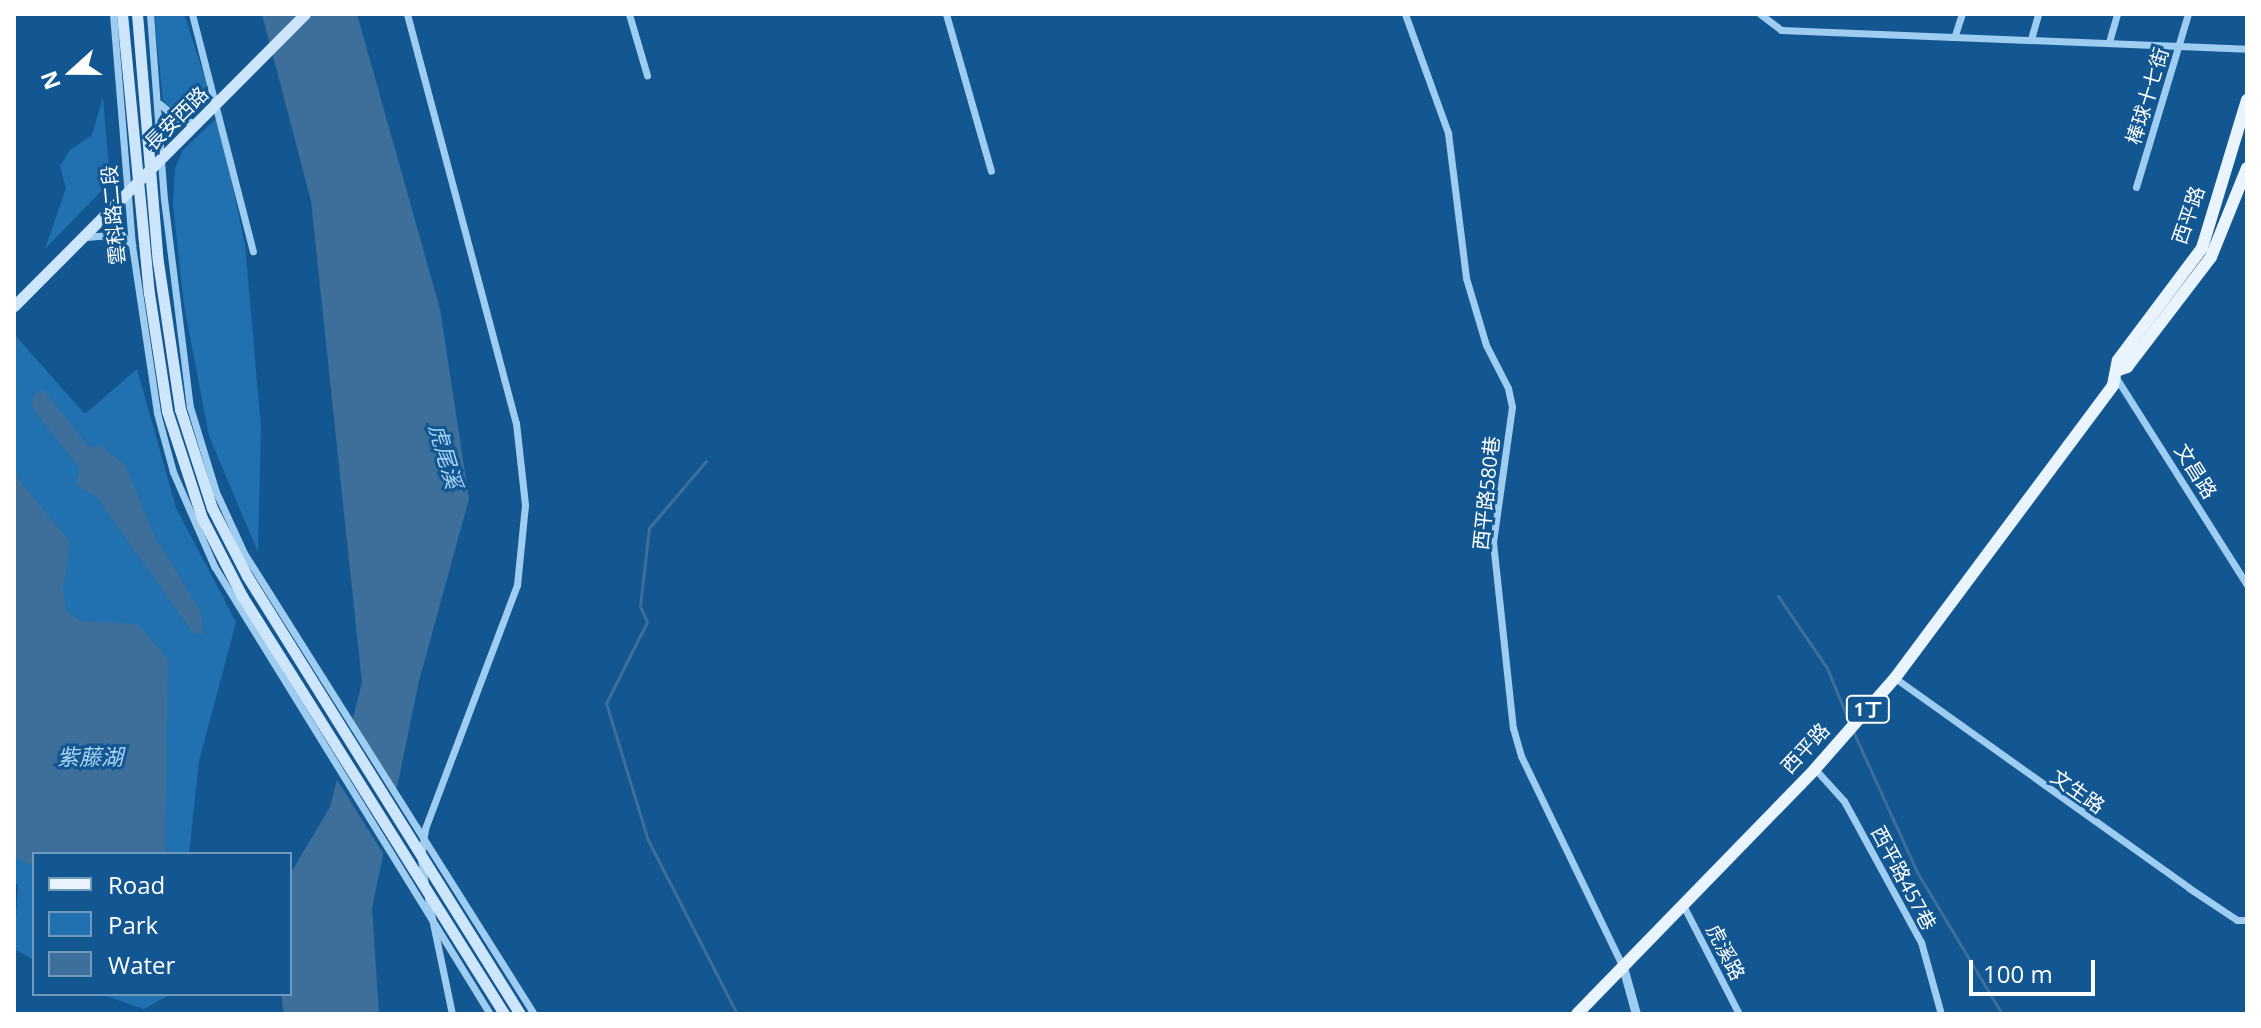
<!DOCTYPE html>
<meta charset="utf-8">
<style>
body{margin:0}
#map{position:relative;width:2261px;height:1028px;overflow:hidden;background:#125791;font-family:"Open Sans","Noto Sans TC",sans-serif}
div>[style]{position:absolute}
.green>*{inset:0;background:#2170af}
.water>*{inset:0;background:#3e6f9a}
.pier>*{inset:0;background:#125791}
.stream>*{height:3px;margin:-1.5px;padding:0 1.5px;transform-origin:1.5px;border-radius:1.5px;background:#3e6f9a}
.minor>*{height:7px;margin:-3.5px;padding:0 3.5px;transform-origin:3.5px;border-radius:3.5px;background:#9fcdf2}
.tertiary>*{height:9px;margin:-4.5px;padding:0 4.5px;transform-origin:4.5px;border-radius:4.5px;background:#9fcdf2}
.secondary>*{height:11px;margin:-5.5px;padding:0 5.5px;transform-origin:5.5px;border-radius:5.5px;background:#cde6fc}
.primary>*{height:12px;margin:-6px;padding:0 6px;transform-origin:6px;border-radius:6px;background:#eaf4ff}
.minor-bridge>*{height:7px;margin:-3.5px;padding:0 3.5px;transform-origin:3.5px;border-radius:3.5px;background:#9fcdf2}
.secondary-bridge>*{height:11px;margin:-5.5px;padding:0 5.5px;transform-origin:5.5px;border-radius:5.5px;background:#cde6fc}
span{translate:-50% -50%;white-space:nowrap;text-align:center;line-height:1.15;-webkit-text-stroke:6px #125791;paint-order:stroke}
.shield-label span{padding:2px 6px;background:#125791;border:2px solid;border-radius:6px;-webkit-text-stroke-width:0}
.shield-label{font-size:18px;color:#fff;font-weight:700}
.street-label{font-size:20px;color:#fff}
.water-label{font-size:22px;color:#abd6f9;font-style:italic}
.frame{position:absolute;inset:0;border:16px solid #fff;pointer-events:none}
.legend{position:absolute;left:32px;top:852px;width:260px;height:144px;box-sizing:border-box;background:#125791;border:2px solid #719abd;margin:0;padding:10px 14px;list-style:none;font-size:24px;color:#fff}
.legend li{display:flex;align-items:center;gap:16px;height:40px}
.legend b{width:40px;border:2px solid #719abd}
.north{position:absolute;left:32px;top:32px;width:80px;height:80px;-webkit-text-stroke:6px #125791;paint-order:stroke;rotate:249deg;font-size:22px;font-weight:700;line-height:32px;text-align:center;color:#fff}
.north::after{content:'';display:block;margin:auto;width:28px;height:36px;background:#fff;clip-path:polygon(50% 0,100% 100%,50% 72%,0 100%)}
.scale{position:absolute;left:1969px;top:960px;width:126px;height:36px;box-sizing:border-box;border:4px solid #fff;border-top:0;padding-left:10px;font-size:24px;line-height:28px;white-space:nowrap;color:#fff;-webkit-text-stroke:6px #125791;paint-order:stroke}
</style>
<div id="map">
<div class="green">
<i style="clip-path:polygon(154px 14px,184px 14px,211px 96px,188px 117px,172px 111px,163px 100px)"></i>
<i style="clip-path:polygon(103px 97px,110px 182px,45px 249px,66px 188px,60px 166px,70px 150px,92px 135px)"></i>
<i style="clip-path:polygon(218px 117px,245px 245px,261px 428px,258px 552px,209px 436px,184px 305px,173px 205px,175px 168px,183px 150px)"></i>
<i style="clip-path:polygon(14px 334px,85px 414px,137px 369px,176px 508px,236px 622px,199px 761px,189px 854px,34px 854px,34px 960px,14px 949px,18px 885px,14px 882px)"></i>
<i style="clip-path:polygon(100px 994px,171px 994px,144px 1009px)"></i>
</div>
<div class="water">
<i style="clip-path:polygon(262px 14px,357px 14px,440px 309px,469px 499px,419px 681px,372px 908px,379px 1014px,284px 1014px,281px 994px,290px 994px,290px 874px,330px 807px,362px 683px,311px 201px)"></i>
<i style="clip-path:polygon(43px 389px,89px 447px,102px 446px,125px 465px,155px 537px,200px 610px,203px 634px,193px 633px,97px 497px,76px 485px,80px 469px,32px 407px,33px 396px)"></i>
<i style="clip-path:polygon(14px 474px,70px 542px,63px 590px,66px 611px,80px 621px,138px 624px,168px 660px,165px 854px,34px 854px,34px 867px,14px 856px)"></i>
</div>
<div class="pier">
<i style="clip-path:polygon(349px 717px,399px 795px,386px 858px,334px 775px)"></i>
</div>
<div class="stream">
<i style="left:706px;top:461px;width:88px;rotate:130.4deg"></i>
<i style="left:649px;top:528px;width:79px;rotate:96.6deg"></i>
<i style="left:640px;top:606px;width:17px;rotate:66deg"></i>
<i style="left:647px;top:622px;width:91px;rotate:116.8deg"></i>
<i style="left:606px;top:703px;width:143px;rotate:73deg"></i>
<i style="left:648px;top:840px;width:195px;rotate:62.9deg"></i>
<i style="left:1778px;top:596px;width:87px;rotate:55.8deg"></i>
<i style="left:1827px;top:668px;width:61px;rotate:67.7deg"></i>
<i style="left:1853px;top:731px;width:155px;rotate:65.6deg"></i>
<i style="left:1917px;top:872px;width:165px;rotate:59.1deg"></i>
</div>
<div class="minor">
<i style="left:113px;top:14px;width:232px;rotate:85.3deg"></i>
<i style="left:132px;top:245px;width:170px;rotate:81.5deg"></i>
<i style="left:150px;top:14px;width:186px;rotate:85.7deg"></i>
<i style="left:164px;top:199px;width:210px;rotate:82.9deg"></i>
<i style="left:192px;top:14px;width:245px;rotate:75.6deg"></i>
<i style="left:407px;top:14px;width:423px;rotate:75.1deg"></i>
<i style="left:516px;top:423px;width:82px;rotate:83.7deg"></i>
<i style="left:525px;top:505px;width:80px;rotate:95.7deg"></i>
<i style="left:517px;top:585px;width:261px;rotate:110.7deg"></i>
<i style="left:425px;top:829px;width:30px;rotate:98deg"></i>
<i style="left:421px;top:859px;width:24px;rotate:81deg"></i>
<i style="left:629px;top:14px;width:64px;rotate:73.6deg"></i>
<i style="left:946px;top:14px;width:163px;rotate:74deg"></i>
<i style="left:1405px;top:14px;width:127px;rotate:70.1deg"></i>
<i style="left:1448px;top:133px;width:146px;rotate:82.9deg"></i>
<i style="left:1466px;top:278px;width:70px;rotate:73.4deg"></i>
<i style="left:1486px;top:345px;width:48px;rotate:62.9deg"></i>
<i style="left:1508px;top:388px;width:19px;rotate:78deg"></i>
<i style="left:1512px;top:407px;width:136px;rotate:98deg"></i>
<i style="left:1493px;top:542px;width:187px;rotate:83.9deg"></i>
<i style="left:1513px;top:728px;width:29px;rotate:74deg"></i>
<i style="left:1521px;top:756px;width:234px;rotate:64.2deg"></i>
<i style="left:1760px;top:14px;width:26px;rotate:37deg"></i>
<i style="left:1781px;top:30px;width:466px;rotate:2.3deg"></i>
<i style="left:1955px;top:35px;width:22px;rotate:-72deg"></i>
<i style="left:2031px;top:39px;width:26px;rotate:-74deg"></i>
<i style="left:2109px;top:42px;width:29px;rotate:-74deg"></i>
<i style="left:160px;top:104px;width:21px;rotate:41deg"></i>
<i style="left:176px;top:118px;width:20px;rotate:15deg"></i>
<i style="left:2136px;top:187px;width:181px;rotate:-73.3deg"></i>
<i style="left:86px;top:237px;width:35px;rotate:-5deg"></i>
<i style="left:121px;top:234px;width:16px;rotate:45deg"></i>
<i style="left:2115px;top:376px;width:247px;rotate:57.7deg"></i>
<i style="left:1895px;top:678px;width:361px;rotate:35.5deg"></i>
<i style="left:2189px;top:888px;width:58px;rotate:33.7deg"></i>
<i style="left:2237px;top:920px;width:10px"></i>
<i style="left:1815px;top:769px;width:43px;rotate:47.8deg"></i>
<i style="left:1844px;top:801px;width:161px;rotate:61.4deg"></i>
<i style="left:1921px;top:942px;width:75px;rotate:74.5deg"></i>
<i style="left:428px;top:899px;width:117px;rotate:78.2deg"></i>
<i style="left:1683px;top:905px;width:123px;rotate:62.8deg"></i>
</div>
<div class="tertiary">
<i style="left:1623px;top:967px;width:49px;rotate:74.5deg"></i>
</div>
<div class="secondary">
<i style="left:122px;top:14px;width:280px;rotate:84.5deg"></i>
<i style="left:149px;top:293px;width:119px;rotate:81.3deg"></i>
<i style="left:137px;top:14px;width:249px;rotate:85.2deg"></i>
<i style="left:158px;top:262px;width:149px;rotate:81.5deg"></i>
<i style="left:14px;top:306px;width:412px;rotate:-45.1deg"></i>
</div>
<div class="primary">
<i style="left:2119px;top:370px;width:9px;rotate:-21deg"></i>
<i style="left:2127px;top:367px;width:138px;rotate:-52.6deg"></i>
<i style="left:2211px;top:257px;width:96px;rotate:-68deg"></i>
<i style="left:1577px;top:1014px;width:342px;rotate:-45.8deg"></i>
<i style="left:1815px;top:769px;width:121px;rotate:-48.7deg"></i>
<i style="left:1895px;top:678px;width:365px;rotate:-53.3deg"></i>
<i style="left:2113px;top:385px;width:25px;rotate:-79deg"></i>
<i style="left:2118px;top:360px;width:140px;rotate:-53.1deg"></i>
<i style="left:2202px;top:248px;width:155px;rotate:-73.1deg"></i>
</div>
<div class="minor-bridge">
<i style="left:190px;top:407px;width:89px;rotate:73deg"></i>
<i style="left:216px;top:492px;width:67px;rotate:65.3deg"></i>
<i style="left:244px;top:553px;width:545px;rotate:57.83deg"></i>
<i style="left:157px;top:413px;width:61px;rotate:74.8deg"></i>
<i style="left:173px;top:472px;width:103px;rotate:66.4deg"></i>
<i style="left:214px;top:566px;width:526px;rotate:58.36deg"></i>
</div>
<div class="secondary-bridge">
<i style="left:180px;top:409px;width:104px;rotate:72.1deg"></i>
<i style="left:212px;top:508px;width:76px;rotate:62.8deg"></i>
<i style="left:247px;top:576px;width:516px;rotate:58.07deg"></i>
<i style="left:167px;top:411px;width:113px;rotate:71.9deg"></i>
<i style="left:202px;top:518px;width:88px;rotate:62.9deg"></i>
<i style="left:242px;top:596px;width:493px;rotate:57.9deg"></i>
</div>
<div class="shield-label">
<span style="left:1868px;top:709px">1丁</span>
</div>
<div class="street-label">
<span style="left:2147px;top:96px;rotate:-73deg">棒球十七街</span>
<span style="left:176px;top:118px;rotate:-45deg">長安西路</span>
<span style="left:113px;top:215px;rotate:-95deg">雲科路二段</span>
<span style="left:2188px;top:215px;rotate:-71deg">西平路</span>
<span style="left:2196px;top:471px;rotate:58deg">文昌路</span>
<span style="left:1486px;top:493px;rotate:-84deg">西平路580巷</span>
<span style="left:1805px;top:748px;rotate:-47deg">西平路</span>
<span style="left:2078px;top:791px;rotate:35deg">文生路</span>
<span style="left:1904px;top:878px;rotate:62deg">西平路457巷</span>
<span style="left:1726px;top:952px;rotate:63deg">虎溪路</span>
</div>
<div class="water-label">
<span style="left:446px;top:456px;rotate:74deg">虎尾溪</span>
<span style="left:90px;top:757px">紫藤湖</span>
</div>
<div class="frame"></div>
<ul class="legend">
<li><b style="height:10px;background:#eaf4ff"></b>Road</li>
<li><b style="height:22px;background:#2170af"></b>Park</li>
<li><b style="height:22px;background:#3e6f9a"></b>Water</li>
</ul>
<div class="north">N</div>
<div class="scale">100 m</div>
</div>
